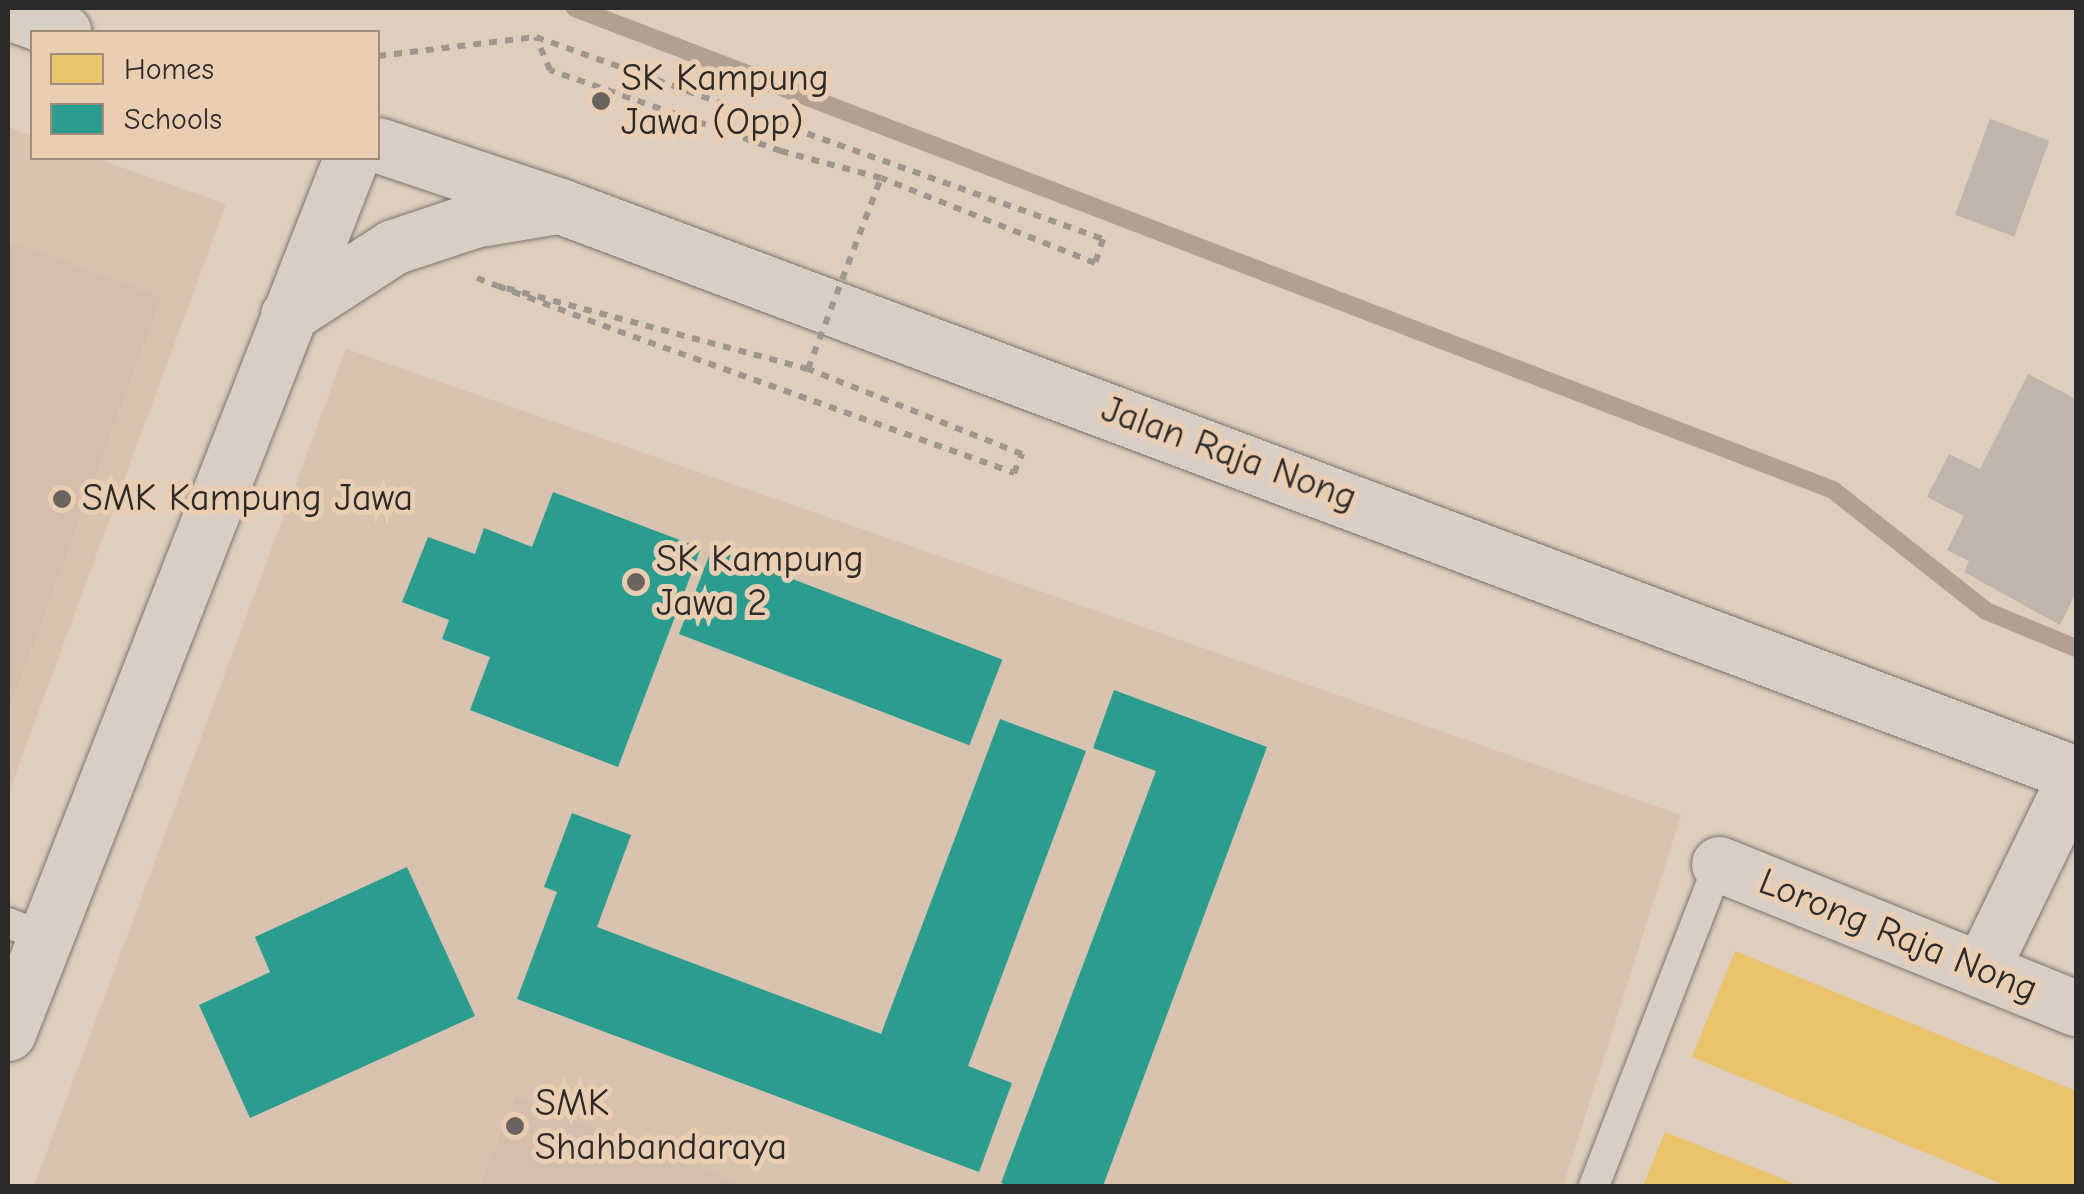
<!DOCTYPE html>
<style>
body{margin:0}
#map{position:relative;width:2084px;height:1194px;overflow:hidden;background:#ddcebe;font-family:"Comic Neue",sans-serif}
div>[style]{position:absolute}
.built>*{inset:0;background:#d7c3ae}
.green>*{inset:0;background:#d3bfab}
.homes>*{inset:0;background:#e9c46a}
.schools>*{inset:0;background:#2a9d8f;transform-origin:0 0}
.stream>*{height:18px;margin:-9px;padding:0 9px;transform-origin:9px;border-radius:9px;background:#b2a090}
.building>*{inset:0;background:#c0b5aa;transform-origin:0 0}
.path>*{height:6px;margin-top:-3px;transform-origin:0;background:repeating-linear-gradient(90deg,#9e978e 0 8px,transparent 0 16px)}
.roads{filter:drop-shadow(0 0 2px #7b746d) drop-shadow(0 0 2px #7b746d)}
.lane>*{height:30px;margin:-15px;padding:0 15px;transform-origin:15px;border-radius:15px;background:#d8cec3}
.street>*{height:55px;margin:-27.5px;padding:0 27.5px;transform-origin:27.5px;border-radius:27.5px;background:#d8cec3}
.secondary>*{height:55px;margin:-27.5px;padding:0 27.5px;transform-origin:27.5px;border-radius:27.5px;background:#d8cec3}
.path-bridge>*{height:6px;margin-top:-3px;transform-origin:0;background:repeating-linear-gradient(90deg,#9e978e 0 8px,transparent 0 16px)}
.dots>*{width:28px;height:28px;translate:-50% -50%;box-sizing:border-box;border:5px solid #eaceb1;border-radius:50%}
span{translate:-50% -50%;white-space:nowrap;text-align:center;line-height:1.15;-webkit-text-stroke:10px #eaceb1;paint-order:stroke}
.poi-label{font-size:38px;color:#2b2b2b}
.left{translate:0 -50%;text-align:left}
.street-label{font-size:38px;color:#2b2b2b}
.frame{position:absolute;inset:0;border:10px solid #2b2b2b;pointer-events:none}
.legend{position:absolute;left:30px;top:30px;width:350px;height:130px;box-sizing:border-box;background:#eaceb1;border:2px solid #9e8d7b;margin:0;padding:12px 18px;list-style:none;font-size:30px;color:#2b2b2b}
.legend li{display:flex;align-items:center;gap:20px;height:50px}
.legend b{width:50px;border:2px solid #9e8d7b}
</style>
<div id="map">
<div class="built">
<i style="clip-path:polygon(8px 127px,32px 136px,32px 158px,95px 158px,226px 204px,8px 794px)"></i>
<i style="clip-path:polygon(346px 349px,1681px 815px,1563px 1186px,34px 1186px)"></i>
</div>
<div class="green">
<i style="clip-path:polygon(8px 241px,161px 297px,8px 713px)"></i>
<i style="clip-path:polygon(516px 1097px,744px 1186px,480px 1186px)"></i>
</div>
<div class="homes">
<i style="clip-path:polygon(1735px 951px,2076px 1091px,2076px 1186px,2007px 1186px,1692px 1057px)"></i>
<i style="clip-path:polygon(1665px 1132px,1761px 1170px,1799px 1186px,1643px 1186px)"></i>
</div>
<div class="schools">
<i style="clip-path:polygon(553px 492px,701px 548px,618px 767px,470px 710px,490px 657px,442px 639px,449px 620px,402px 602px,428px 537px,475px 554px,484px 528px,532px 547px)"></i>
<i style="left:712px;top:548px;width:311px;height:92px;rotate:21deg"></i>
<i style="clip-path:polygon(1114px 690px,1267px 747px,1103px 1186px,1010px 1186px,1001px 1183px,1156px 771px,1093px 748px)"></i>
<i style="clip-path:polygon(1000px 719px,1086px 751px,968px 1066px,1012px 1083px,979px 1172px,517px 999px,557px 892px,544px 887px,572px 813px,631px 835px,597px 927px,881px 1034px)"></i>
<i style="clip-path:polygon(407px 867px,475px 1016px,250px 1118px,199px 1005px,270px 972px,255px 937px)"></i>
</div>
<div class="stream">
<i style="left:575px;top:8px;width:1347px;rotate:20.96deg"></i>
<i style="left:1833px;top:490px;width:195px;rotate:38.3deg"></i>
<i style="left:1986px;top:611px;width:97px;rotate:22.3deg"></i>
</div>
<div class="building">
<i style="left:1990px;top:119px;width:63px;height:102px;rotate:20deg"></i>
<i style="clip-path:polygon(2028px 374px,2076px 399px,2076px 592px,2060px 625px,1964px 572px,1969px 561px,1947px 550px,1964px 516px,1927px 497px,1949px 454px,1980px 469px)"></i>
</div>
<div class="path">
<i style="left:378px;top:56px;width:159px;rotate:-6.9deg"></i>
<i style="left:536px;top:37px;width:602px;rotate:19.61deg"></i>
<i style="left:1103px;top:239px;width:25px;rotate:108deg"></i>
<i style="left:1095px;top:263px;width:230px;rotate:-158.3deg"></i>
<i style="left:881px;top:178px;width:104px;rotate:-164.9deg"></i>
<i style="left:781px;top:151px;width:245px;rotate:-160.7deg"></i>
<i style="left:550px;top:70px;width:36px;rotate:-113deg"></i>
<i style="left:477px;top:278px;width:22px;rotate:21deg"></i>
<i style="left:498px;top:286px;width:128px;rotate:20.6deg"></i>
<i style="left:618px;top:331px;width:421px;rotate:19.7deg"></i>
<i style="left:1014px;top:473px;width:21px;rotate:-67deg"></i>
<i style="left:1022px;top:454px;width:230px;rotate:-158.3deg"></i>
<i style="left:808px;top:369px;width:321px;rotate:-165deg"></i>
</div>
<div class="roads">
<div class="lane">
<i style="left:8px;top:923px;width:40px;rotate:21deg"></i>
<i style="left:1594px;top:1186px;width:345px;rotate:-68.8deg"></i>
</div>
<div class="street">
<i style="left:1719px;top:864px;width:385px;rotate:22deg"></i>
<i style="left:1981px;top:970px;width:218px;rotate:-64.1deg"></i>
<i style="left:8px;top:1033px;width:940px;rotate:-68.59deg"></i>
</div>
<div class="secondary">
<i style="left:8px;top:12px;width:59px;rotate:19.7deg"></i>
<i style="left:378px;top:145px;width:192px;rotate:18.5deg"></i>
<i style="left:560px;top:206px;width:1619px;rotate:20.54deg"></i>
<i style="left:288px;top:315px;width:125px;rotate:-32.9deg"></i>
<i style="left:393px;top:247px;width:85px;rotate:-18.4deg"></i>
<i style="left:474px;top:220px;width:79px;rotate:-9.5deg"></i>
</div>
</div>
<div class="path-bridge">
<i style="left:808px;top:369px;width:204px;rotate:-69.1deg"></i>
</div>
<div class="dots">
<i style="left:601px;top:101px;background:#69645e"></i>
<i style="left:62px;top:499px;background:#69645e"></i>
<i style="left:636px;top:582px;background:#69645e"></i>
<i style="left:515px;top:1126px;background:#69645e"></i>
</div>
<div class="poi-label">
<span class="left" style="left:621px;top:101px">SK Kampung<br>Jawa (Opp)</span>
<span class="left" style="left:82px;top:499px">SMK Kampung Jawa</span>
<span class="left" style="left:656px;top:582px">SK Kampung<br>Jawa 2</span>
<span class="left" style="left:535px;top:1126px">SMK<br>Shahbandaraya</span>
</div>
<div class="street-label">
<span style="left:1229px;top:454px;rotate:20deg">Jalan Raja Nong</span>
<span style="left:1898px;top:936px;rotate:22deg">Lorong Raja Nong</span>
</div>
<div class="frame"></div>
<ul class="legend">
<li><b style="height:28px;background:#e9c46a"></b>Homes</li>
<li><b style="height:28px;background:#2a9d8f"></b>Schools</li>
</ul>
</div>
